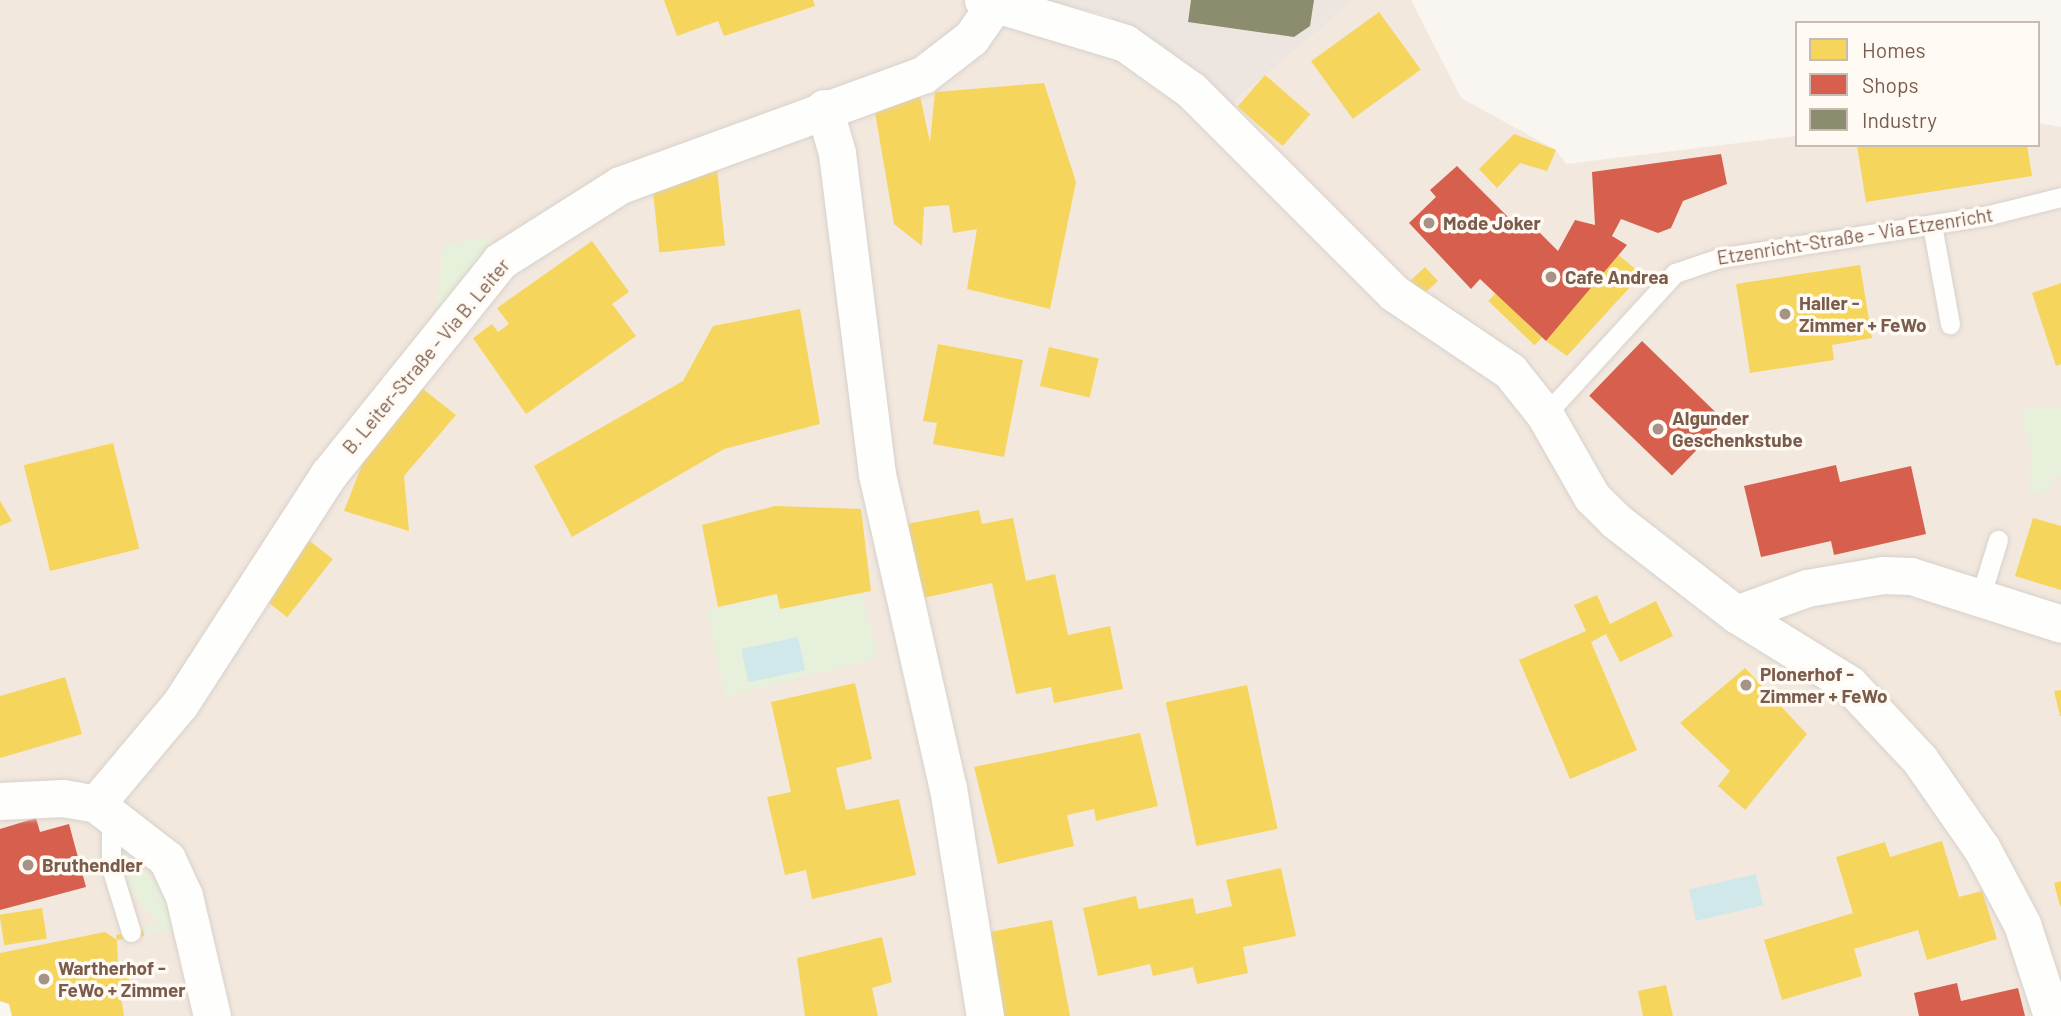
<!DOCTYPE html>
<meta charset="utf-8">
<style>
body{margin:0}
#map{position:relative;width:2061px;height:1016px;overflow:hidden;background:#f9f5f0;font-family:Barlow,sans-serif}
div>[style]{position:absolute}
.residential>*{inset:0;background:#f2e8de}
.industrial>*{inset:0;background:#ede5e0}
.green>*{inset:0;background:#e7f0db}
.water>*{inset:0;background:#d0e8ea;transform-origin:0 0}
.homes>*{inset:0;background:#f6d55c;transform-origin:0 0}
.shops>*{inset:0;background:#d6604d;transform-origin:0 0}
.industry>*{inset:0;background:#8c8c6e}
.roads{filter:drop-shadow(0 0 2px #d7d1cb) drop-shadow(0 0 2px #d7d1cb)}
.service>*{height:19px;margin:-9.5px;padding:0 9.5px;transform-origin:9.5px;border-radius:9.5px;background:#fefefd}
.minor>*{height:37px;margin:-18.5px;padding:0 18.5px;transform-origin:18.5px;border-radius:18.5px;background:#fefefd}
.dots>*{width:19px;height:19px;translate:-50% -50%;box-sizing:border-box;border:4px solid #fffaf3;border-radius:50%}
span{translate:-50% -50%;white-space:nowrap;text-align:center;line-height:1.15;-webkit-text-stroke:7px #fffaf3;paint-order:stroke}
.poi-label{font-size:19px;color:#7a5c4d;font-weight:700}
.left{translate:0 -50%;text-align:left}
.street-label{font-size:19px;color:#7a5c4d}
.legend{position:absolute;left:1795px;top:21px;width:245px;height:126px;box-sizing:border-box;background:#fffaf3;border:2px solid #cabbb1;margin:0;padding:9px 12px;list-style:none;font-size:21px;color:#7a5c4d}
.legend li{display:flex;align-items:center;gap:14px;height:35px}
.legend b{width:35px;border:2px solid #cabbb1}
</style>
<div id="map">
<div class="residential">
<i style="clip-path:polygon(0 0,1045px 0,1266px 71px,1354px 0,1411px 0,1461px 98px,1556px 150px,1566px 164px,1797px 136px,1797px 145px,2038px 145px,2038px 123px,2061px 127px,2061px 1016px,12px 1016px,9px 1004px,0 1001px)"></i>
</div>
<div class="industrial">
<i style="clip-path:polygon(1045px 0,1354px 0,1231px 103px,1109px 16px)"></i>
</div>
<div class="green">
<i style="clip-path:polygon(490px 237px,497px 251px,433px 331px,443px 245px)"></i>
<i style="clip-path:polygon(2061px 406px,2061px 477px,2054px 475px,2048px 495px,2028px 491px,2032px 461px,2021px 409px)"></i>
<i style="clip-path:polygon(862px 593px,878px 658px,725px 697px,707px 611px,777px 594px,781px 609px)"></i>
<i style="clip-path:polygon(113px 845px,158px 883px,177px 930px,144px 933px,142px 927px,159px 924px,126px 885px)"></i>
</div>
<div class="water">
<i style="left:798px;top:637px;width:34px;height:58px;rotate:78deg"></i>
<i style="left:1756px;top:874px;width:32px;height:69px;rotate:77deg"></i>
</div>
<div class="homes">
<i style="clip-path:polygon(664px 0,813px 0,815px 6px,724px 36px,718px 21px,677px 36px)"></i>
<i style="left:1379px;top:12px;width:71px;height:84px;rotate:54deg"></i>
<i style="left:1265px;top:75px;width:60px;height:42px;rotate:41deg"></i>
<i style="clip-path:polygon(1044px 83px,1076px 182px,1050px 309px,967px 289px,977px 229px,953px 233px,949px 205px,924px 207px,922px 246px,894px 224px,874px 106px,920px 96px,930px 142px,935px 92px)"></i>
<i style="clip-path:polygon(1514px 134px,1556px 150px,1547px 171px,1520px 163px,1497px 188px,1479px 169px)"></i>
<i style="clip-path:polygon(2027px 145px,2032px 176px,1866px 202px,1857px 146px)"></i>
<i style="left:717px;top:169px;width:77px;height:66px;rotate:84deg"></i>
<i style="clip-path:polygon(592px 241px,629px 292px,612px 304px,636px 336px,526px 414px,473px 338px,492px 324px,498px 332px,509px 324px,497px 308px)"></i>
<i style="clip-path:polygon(1618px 255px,1642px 274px,1567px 356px,1546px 341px)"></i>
<i style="clip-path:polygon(1860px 265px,1872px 338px,1832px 345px,1834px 360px,1750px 373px,1736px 284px)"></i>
<i style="left:1425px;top:267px;width:19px;height:20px;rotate:47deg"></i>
<i style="clip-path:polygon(2061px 283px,2061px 364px,2056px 366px,2032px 293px)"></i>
<i style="left:1496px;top:293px;width:64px;height:11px;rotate:44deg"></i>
<i style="clip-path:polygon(800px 309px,820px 424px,724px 449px,572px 537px,534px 466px,683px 381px,713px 326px)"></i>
<i style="clip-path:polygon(938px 344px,1023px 360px,1004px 457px,933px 444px,937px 423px,923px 421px)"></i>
<i style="left:1049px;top:347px;width:51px;height:40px;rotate:13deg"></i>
<i style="clip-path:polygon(413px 381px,456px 415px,404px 476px,409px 531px,344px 511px,362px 465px,353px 458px)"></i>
<i style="left:113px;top:443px;width:109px;height:92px;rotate:76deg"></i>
<i style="clip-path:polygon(0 501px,12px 521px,0 526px)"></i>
<i style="clip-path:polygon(775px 506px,861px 509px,871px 591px,780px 609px,777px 594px,718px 607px,702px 525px)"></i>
<i style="clip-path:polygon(979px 510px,982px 524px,1013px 518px,1026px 581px,1055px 574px,1068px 635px,1110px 626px,1123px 689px,1054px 703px,1051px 687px,1016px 694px,992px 583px,923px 598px,907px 524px)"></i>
<i style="clip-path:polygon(2033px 518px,2061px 526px,2061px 590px,2015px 576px)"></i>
<i style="left:306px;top:538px;width:34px;height:74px;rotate:38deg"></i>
<i style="clip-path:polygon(1597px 595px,1610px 624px,1656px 601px,1673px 636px,1620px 662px,1606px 634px,1591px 642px,1637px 750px,1570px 779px,1519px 660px,1586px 631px,1574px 605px)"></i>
<i style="clip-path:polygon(1745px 668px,1807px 734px,1745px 810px,1718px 786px,1730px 771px,1680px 723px)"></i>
<i style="clip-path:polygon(65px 677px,82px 734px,0 758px,0 696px)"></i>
<i style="clip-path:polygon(855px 683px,872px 759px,836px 768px,846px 810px,899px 799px,916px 875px,812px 899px,806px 870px,785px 875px,767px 797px,791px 792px,771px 702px)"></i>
<i style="left:1247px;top:685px;width:147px;height:83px;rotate:78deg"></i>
<i style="clip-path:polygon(2061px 690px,2061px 716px,2060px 716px,2054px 691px)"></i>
<i style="clip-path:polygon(1140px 733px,1158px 806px,1096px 821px,1094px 809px,1067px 815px,1074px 846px,998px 864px,974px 767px)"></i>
<i style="clip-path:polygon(1942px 841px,1959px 897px,1982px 891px,1997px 939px,1927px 960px,1918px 930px,1854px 949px,1862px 976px,1782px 1000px,1764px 940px,1853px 913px,1836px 857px,1885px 842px,1890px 857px)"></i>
<i style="clip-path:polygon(1281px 868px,1296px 936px,1243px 947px,1248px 973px,1197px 984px,1193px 967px,1153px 976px,1150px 964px,1098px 976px,1083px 908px,1136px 896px,1139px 909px,1193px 898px,1196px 914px,1232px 906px,1226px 880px)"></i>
<i style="clip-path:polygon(2061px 881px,2061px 906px,2060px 906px,2054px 883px)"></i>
<i style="left:42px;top:908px;width:31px;height:43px;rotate:81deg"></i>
<i style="clip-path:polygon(1052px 920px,1070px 1016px,1001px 1016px,985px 933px)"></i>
<i style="clip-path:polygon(143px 930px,144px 936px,117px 940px,118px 968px,127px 968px,131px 988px,120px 990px,124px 1016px,12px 1016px,9px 1004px,0 1001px,0 953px,105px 932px,117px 940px,116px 935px)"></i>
<i style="clip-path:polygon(882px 937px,892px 982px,872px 988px,878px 1016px,805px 1016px,797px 958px)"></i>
<i style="clip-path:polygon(1666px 985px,1673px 1016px,1643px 1016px,1638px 991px)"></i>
</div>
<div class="shops">
<i style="clip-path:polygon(1721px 154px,1727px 184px,1683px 201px,1671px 228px,1658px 233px,1621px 219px,1612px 236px,1627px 245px,1546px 341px,1480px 279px,1471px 289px,1409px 223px,1436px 197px,1430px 190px,1457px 166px,1522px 231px,1530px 223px,1558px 251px,1575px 220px,1595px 225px,1592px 172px)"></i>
<i style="left:1642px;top:341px;width:115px;height:76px;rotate:44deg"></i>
<i style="clip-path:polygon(1836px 465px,1840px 482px,1911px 466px,1926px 534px,1834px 555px,1831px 541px,1761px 557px,1744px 486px)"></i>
<i style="clip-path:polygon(36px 818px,40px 832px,69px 824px,86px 887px,0 910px,0 829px)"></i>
<i style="clip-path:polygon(1957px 983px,1961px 1001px,2018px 988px,2025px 1016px,1919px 1016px,1914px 993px)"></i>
</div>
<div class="industry">
<i style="clip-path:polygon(1191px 0,1314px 0,1310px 26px,1294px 37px,1188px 22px)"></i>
</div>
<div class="roads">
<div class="service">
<i style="left:1932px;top:225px;width:101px;rotate:79.7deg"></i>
<i style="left:1545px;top:415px;width:193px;rotate:-47.5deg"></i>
<i style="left:1675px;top:273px;width:46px;rotate:-18.8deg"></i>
<i style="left:1719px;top:258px;width:269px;rotate:-9deg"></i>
<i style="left:1985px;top:216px;width:78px;rotate:-14deg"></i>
<i style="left:1980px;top:598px;width:61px;rotate:-72.8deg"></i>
<i style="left:111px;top:812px;width:55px;rotate:90deg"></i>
<i style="left:111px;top:867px;width:68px;rotate:72.9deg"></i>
</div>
<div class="minor">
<i style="left:983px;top:0;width:148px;rotate:16.8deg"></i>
<i style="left:1125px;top:43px;width:81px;rotate:35.5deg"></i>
<i style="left:1191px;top:90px;width:287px;rotate:45deg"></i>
<i style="left:1394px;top:293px;width:140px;rotate:33.9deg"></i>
<i style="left:1510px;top:371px;width:56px;rotate:51.5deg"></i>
<i style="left:1545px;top:415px;width:95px;rotate:60.2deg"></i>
<i style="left:1592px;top:497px;width:34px;rotate:45deg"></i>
<i style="left:1616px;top:521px;width:152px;rotate:37.8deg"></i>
<i style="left:1736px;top:614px;width:133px;rotate:31.8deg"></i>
<i style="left:1849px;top:684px;width:104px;rotate:46.9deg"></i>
<i style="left:1920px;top:760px;width:108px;rotate:55.1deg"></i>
<i style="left:1982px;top:849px;width:85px;rotate:61.9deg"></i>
<i style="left:2022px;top:924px;width:97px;rotate:71.9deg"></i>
<i style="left:824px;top:108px;width:47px;rotate:73.9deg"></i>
<i style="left:837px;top:153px;width:323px;rotate:82.9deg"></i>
<i style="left:877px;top:474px;width:322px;rotate:77.3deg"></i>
<i style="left:948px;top:788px;width:231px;rotate:80.8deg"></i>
<i style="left:1736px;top:614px;width:76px;rotate:-20.1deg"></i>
<i style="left:1807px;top:588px;width:77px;rotate:-9.7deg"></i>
<i style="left:1883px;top:575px;width:28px;rotate:2deg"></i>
<i style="left:1911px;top:576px;width:157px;rotate:17.7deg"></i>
<i style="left:0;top:801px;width:63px;rotate:-2.7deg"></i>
<i style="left:63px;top:798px;width:34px;rotate:10deg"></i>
<i style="left:96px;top:804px;width:90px;rotate:37.8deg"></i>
<i style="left:167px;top:859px;width:41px;rotate:65.3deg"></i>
<i style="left:184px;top:896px;width:123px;rotate:76.9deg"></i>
<i style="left:96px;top:804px;width:131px;rotate:-50deg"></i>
<i style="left:180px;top:704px;width:274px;rotate:-57.1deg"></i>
<i style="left:329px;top:474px;width:273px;rotate:-51.2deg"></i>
<i style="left:500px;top:261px;width:142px;rotate:-32.3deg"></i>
<i style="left:620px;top:185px;width:322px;rotate:-20deg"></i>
<i style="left:923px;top:75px;width:61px;rotate:-37.6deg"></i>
<i style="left:971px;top:38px;width:39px;rotate:-55deg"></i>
</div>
</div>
<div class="dots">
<i style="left:1429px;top:223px;background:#a69286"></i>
<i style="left:1551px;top:277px;background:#a69286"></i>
<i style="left:1785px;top:314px;background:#a69286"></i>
<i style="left:1658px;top:429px;background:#a69286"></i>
<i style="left:1746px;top:685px;background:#a69286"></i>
<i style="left:28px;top:865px;background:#a69286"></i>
<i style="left:44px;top:979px;background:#a69286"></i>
</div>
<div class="poi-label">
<span class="left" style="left:1443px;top:223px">Mode Joker</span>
<span class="left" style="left:1565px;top:277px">Cafe Andrea</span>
<span class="left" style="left:1799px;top:314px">Haller -<br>Zimmer + FeWo</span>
<span class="left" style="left:1672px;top:429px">Algunder<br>Geschenkstube</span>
<span class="left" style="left:1760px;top:685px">Plonerhof -<br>Zimmer + FeWo</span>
<span class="left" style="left:42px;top:865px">Bruthendler</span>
<span class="left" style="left:58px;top:979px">Wartherhof -<br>FeWo + Zimmer</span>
</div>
<div class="street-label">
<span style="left:1855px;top:236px;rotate:-9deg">Etzenricht-Straße - Via Etzenricht</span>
<span style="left:426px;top:356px;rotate:-50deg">B. Leiter-Straße - Via B. Leiter</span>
</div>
<ul class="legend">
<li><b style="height:19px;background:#f6d55c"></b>Homes</li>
<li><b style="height:19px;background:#d6604d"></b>Shops</li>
<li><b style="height:19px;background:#8c8c6e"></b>Industry</li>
</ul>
</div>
